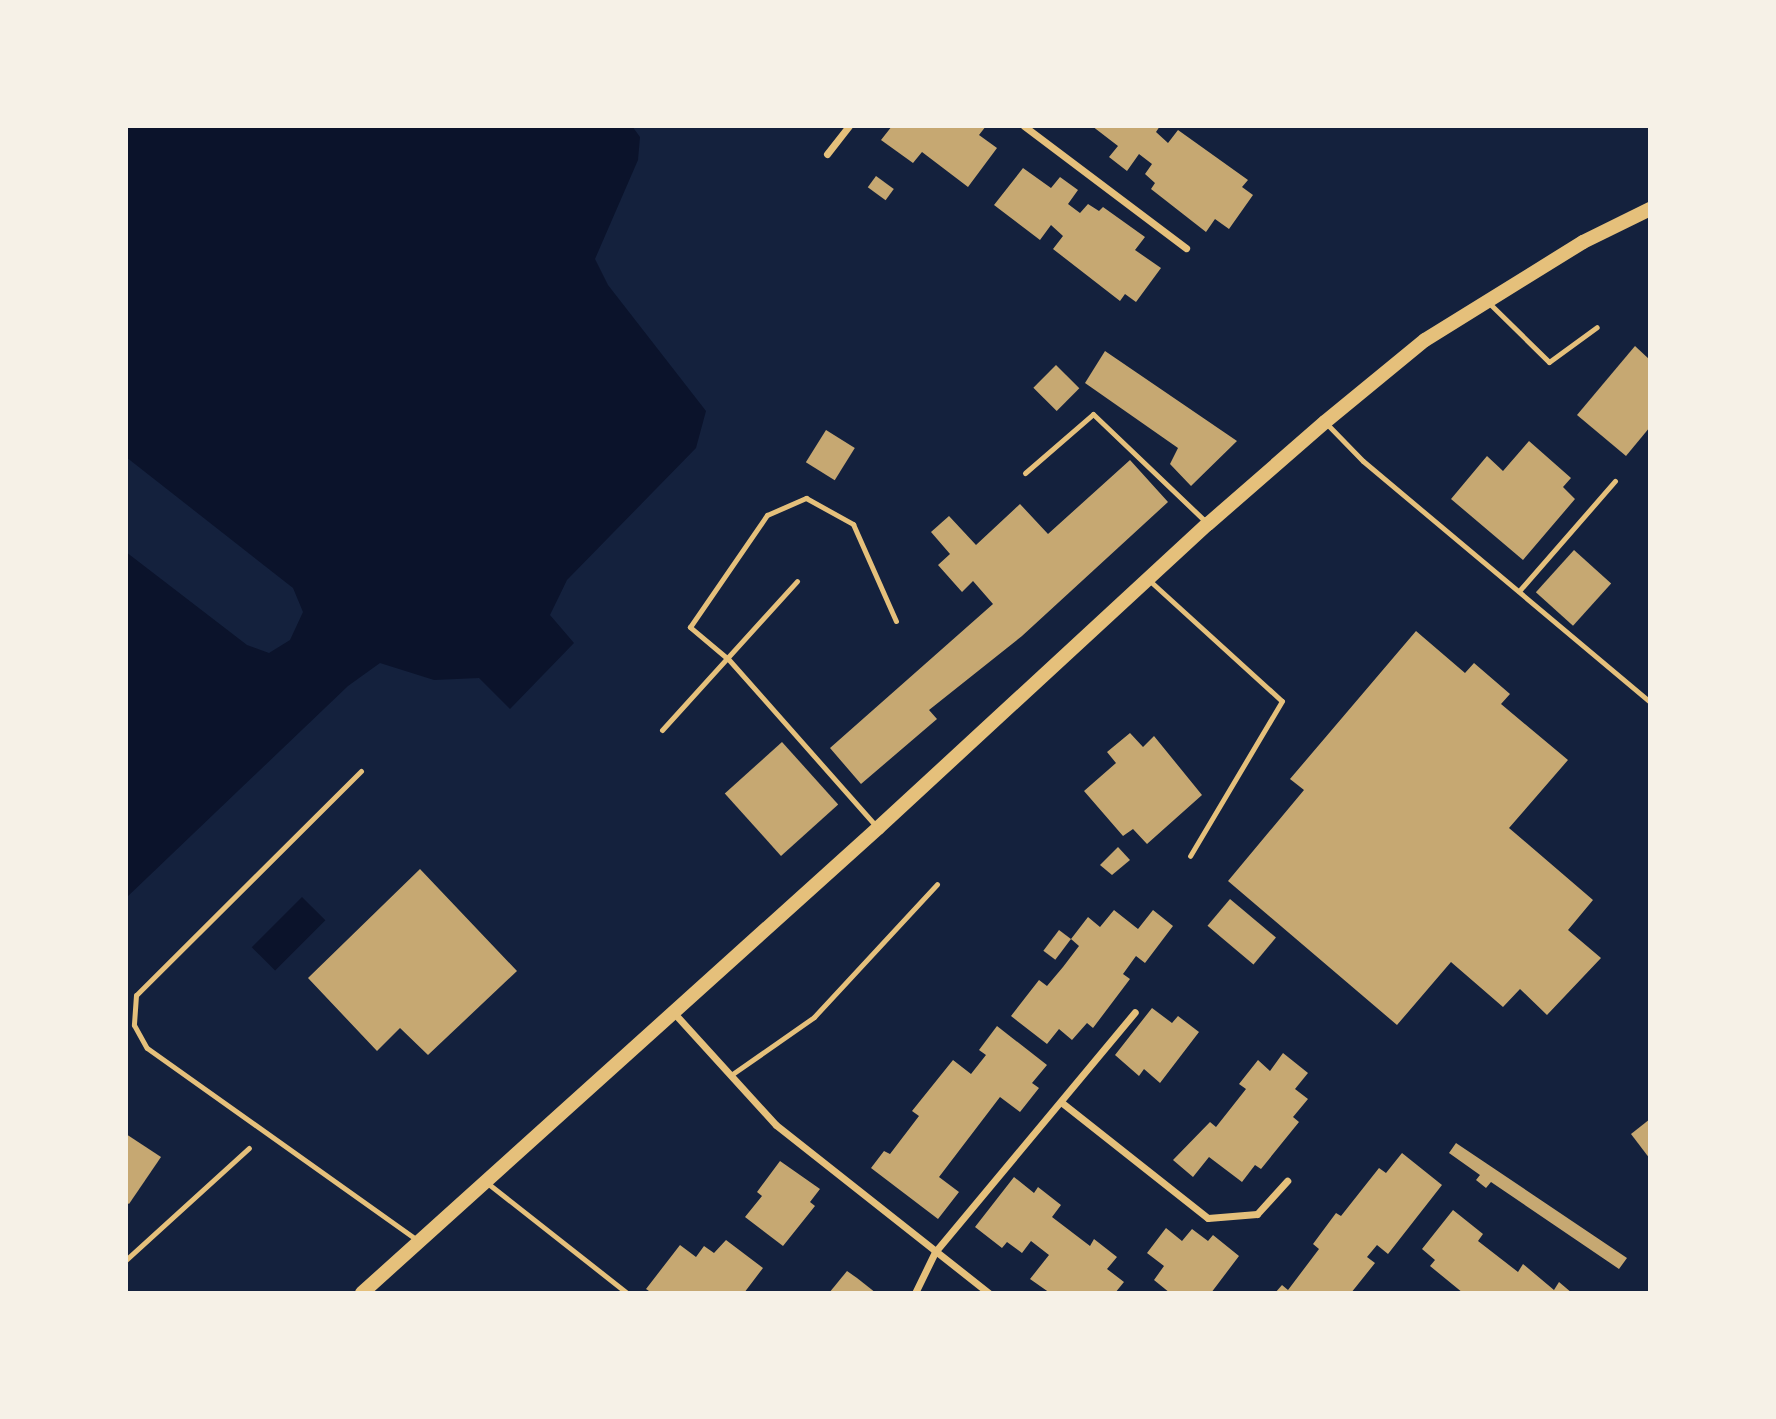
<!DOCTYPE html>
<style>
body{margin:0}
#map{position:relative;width:1776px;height:1419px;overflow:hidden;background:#14213d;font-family:"Source Serif 4",serif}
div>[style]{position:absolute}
.water>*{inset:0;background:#0b132b;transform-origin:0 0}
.building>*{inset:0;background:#c6a872;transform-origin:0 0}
.path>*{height:4.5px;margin:-2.25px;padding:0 2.25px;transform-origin:2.25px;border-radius:2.25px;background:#e5c07b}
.service>*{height:5px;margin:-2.5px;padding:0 2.5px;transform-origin:2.5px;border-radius:2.5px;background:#e5c07b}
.minor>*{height:7px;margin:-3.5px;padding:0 3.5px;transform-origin:3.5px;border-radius:3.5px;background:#e5c07b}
.secondary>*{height:14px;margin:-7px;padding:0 7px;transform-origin:7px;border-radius:7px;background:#e5c07b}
span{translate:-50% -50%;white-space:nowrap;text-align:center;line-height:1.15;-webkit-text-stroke:5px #f6f1e7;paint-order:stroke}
.frame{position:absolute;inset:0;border:128px solid #f6f1e7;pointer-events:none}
</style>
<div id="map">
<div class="water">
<i style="clip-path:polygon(126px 126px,632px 126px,640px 137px,638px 160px,595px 259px,608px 285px,706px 411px,696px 448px,567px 580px,550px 615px,574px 643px,510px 709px,479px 678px,434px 680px,380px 663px,348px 686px,126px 898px,126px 552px,247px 645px,269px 653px,290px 640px,303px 612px,293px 588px,126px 457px)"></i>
<i style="left:302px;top:897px;width:33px;height:71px;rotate:45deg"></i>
</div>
<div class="building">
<i style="clip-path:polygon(892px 126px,986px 126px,979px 135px,997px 148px,968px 187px,922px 152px,913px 163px,881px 140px)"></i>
<i style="clip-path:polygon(1092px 126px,1160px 126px,1156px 132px,1168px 143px,1178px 130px,1248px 180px,1242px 187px,1253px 195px,1229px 229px,1215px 219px,1206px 232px,1151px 189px,1155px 183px,1145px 174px,1152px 164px,1139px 154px,1127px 171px,1109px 157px,1118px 146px)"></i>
<i style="clip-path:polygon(1023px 168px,1051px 188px,1060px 177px,1078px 190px,1068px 204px,1080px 213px,1088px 204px,1099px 211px,1103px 207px,1145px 237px,1135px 250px,1161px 268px,1136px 302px,1125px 294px,1120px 301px,1053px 249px,1063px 236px,1051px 225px,1040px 240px,994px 205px)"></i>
<i style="left:876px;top:176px;width:22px;height:14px;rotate:36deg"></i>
<i style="clip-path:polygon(1635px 346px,1650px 360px,1650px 427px,1626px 456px,1577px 415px)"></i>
<i style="clip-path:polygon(1105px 351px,1237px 441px,1191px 486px,1170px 464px,1178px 448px,1085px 383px)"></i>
<i style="left:1056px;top:365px;width:33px;height:32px;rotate:45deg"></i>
<i style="left:826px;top:430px;width:34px;height:38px;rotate:32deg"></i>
<i style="clip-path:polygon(1529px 441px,1571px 478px,1563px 487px,1575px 499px,1523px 560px,1451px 499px,1487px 456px,1503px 471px)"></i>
<i style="clip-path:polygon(1130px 460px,1168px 502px,1022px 636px,929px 710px,937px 719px,861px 784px,830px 748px,993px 604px,973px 581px,962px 592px,938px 565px,950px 554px,931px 532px,949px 516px,976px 545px,1020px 504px,1048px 534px)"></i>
<i style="left:1574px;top:550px;width:50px;height:57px;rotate:42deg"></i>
<i style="clip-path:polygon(1416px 631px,1465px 673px,1474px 663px,1510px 694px,1501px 704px,1568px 760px,1509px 828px,1593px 900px,1568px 930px,1601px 958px,1547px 1015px,1520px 989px,1503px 1007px,1451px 962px,1397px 1025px,1228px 881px,1304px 790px,1290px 779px)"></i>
<i style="clip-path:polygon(1130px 733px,1143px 747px,1154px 736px,1202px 795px,1147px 844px,1133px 829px,1123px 836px,1084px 791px,1116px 763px,1107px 752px)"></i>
<i style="left:782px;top:742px;width:84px;height:77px;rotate:48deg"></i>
<i style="clip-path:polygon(1118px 847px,1130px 860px,1112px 875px,1100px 865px)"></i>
<i style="clip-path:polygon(420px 869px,517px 971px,428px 1055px,400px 1028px,377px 1051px,308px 978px)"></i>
<i style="left:1230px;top:899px;width:60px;height:35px;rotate:40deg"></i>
<i style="clip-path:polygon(1114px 910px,1138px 929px,1153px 910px,1173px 926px,1145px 963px,1136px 956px,1123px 974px,1130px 979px,1093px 1028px,1087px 1023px,1072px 1040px,1059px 1029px,1047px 1044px,1011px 1016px,1039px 980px,1047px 986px,1063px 967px,1079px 946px,1071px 939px,1088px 917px,1100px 927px)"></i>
<i style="left:1059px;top:930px;width:15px;height:26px;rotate:37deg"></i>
<i style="clip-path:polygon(1152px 1008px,1172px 1023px,1178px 1016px,1199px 1032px,1160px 1083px,1144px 1069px,1139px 1076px,1115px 1055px)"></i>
<i style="clip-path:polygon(997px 1026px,1047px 1065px,1032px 1083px,1039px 1088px,1020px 1112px,1000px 1097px,939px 1177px,959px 1192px,938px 1219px,871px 1168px,884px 1151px,890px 1154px,919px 1116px,912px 1111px,953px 1060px,971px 1074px,986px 1055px,979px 1050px)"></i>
<i style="clip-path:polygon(1283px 1053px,1308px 1073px,1295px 1089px,1308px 1099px,1293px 1117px,1299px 1122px,1261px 1169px,1255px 1165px,1242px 1182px,1209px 1157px,1193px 1177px,1173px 1160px,1210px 1122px,1216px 1127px,1246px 1089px,1239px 1084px,1258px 1060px,1270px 1071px)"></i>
<i style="clip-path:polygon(1650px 1119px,1650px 1159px,1631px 1134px)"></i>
<i style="clip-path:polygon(126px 1134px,161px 1157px,129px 1204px,126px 1202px)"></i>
<i style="clip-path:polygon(1456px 1143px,1627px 1258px,1619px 1269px,1491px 1182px,1486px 1188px,1476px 1180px,1480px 1175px,1449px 1153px)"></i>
<i style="clip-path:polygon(1402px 1153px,1442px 1185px,1388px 1254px,1377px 1245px,1367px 1257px,1375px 1263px,1351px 1293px,1275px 1293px,1282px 1285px,1288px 1290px,1319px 1249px,1313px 1244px,1336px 1213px,1341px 1216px,1379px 1168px,1386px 1173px)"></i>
<i style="clip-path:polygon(780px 1161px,820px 1189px,810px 1202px,815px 1206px,783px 1246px,745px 1217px,762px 1196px,757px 1192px)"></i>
<i style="clip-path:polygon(1014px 1177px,1034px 1193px,1038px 1187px,1061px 1205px,1052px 1217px,1090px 1246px,1094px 1239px,1117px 1257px,1107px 1269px,1124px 1282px,1115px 1293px,1050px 1293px,1030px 1279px,1049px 1255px,1031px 1241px,1022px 1253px,1007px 1242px,1002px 1248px,975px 1227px)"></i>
<i style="clip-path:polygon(1453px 1210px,1483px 1234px,1478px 1241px,1518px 1272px,1523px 1264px,1554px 1290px,1559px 1282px,1572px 1293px,1463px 1293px,1430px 1266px,1435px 1260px,1422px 1249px)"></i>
<i style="clip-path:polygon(1166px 1228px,1182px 1241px,1192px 1229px,1208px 1241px,1213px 1235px,1239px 1256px,1211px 1293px,1170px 1293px,1154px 1280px,1164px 1266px,1147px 1253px)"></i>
<i style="clip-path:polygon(726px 1240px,763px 1268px,744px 1293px,652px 1293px,646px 1289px,680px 1245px,696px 1257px,704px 1246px,714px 1253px)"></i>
<i style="clip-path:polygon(847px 1271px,857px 1278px,876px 1293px,829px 1293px)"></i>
</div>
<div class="path">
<i style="left:126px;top:1260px;width:166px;rotate:-42.3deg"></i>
</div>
<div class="service">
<i style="left:1489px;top:303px;width:84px;rotate:44.5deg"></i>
<i style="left:1549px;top:362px;width:59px;rotate:-36.1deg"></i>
<i style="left:1325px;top:422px;width:54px;rotate:45.7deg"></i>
<i style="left:1363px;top:461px;width:375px;rotate:40deg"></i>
<i style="left:1025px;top:473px;width:90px;rotate:-40.9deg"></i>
<i style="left:1093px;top:414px;width:159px;rotate:43.7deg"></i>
<i style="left:1150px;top:581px;width:178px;rotate:42.3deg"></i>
<i style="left:1282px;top:701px;width:180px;rotate:120.7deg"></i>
<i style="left:1519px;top:591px;width:146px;rotate:-48.9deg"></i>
<i style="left:662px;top:730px;width:201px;rotate:-47.8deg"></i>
<i style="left:361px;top:771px;width:317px;rotate:135.1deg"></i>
<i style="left:136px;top:995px;width:30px;rotate:94deg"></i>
<i style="left:134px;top:1025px;width:26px;rotate:61deg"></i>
<i style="left:147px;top:1048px;width:331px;rotate:35.4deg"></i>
<i style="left:876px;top:826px;width:223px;rotate:-131.5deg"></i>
<i style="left:728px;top:659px;width:50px;rotate:-139.9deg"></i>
<i style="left:690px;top:627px;width:136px;rotate:-55.5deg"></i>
<i style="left:767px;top:515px;width:43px;rotate:-23.6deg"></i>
<i style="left:806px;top:498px;width:54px;rotate:29deg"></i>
<i style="left:853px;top:524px;width:106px;rotate:66.1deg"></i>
<i style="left:731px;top:1075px;width:101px;rotate:-34.9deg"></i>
<i style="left:814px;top:1017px;width:181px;rotate:-47.2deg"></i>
<i style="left:486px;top:1182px;width:179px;rotate:38.2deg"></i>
</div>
<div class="minor">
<i style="left:1024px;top:126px;width:203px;rotate:37deg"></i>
<i style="left:827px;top:154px;width:36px;rotate:-52deg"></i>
<i style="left:674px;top:1013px;width:151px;rotate:47.7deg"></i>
<i style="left:776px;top:1125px;width:271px;rotate:38.3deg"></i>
<i style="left:1061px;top:1102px;width:187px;rotate:38.3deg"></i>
<i style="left:1208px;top:1218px;width:49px;rotate:-4.7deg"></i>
<i style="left:1257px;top:1214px;width:45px;rotate:-47.7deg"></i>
<i style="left:915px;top:1293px;width:46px;rotate:-64deg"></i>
<i style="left:935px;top:1252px;width:312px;rotate:-50.2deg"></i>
</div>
<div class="secondary">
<i style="left:362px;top:1293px;width:695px;rotate:-42.02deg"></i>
<i style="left:878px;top:828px;width:449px;rotate:-42.7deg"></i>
<i style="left:1208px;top:524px;width:155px;rotate:-41.1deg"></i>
<i style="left:1325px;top:422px;width:129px;rotate:-39.4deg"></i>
<i style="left:1425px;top:340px;width:186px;rotate:-31.8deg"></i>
<i style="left:1583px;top:242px;width:75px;rotate:-26.2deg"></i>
</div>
<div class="frame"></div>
</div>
